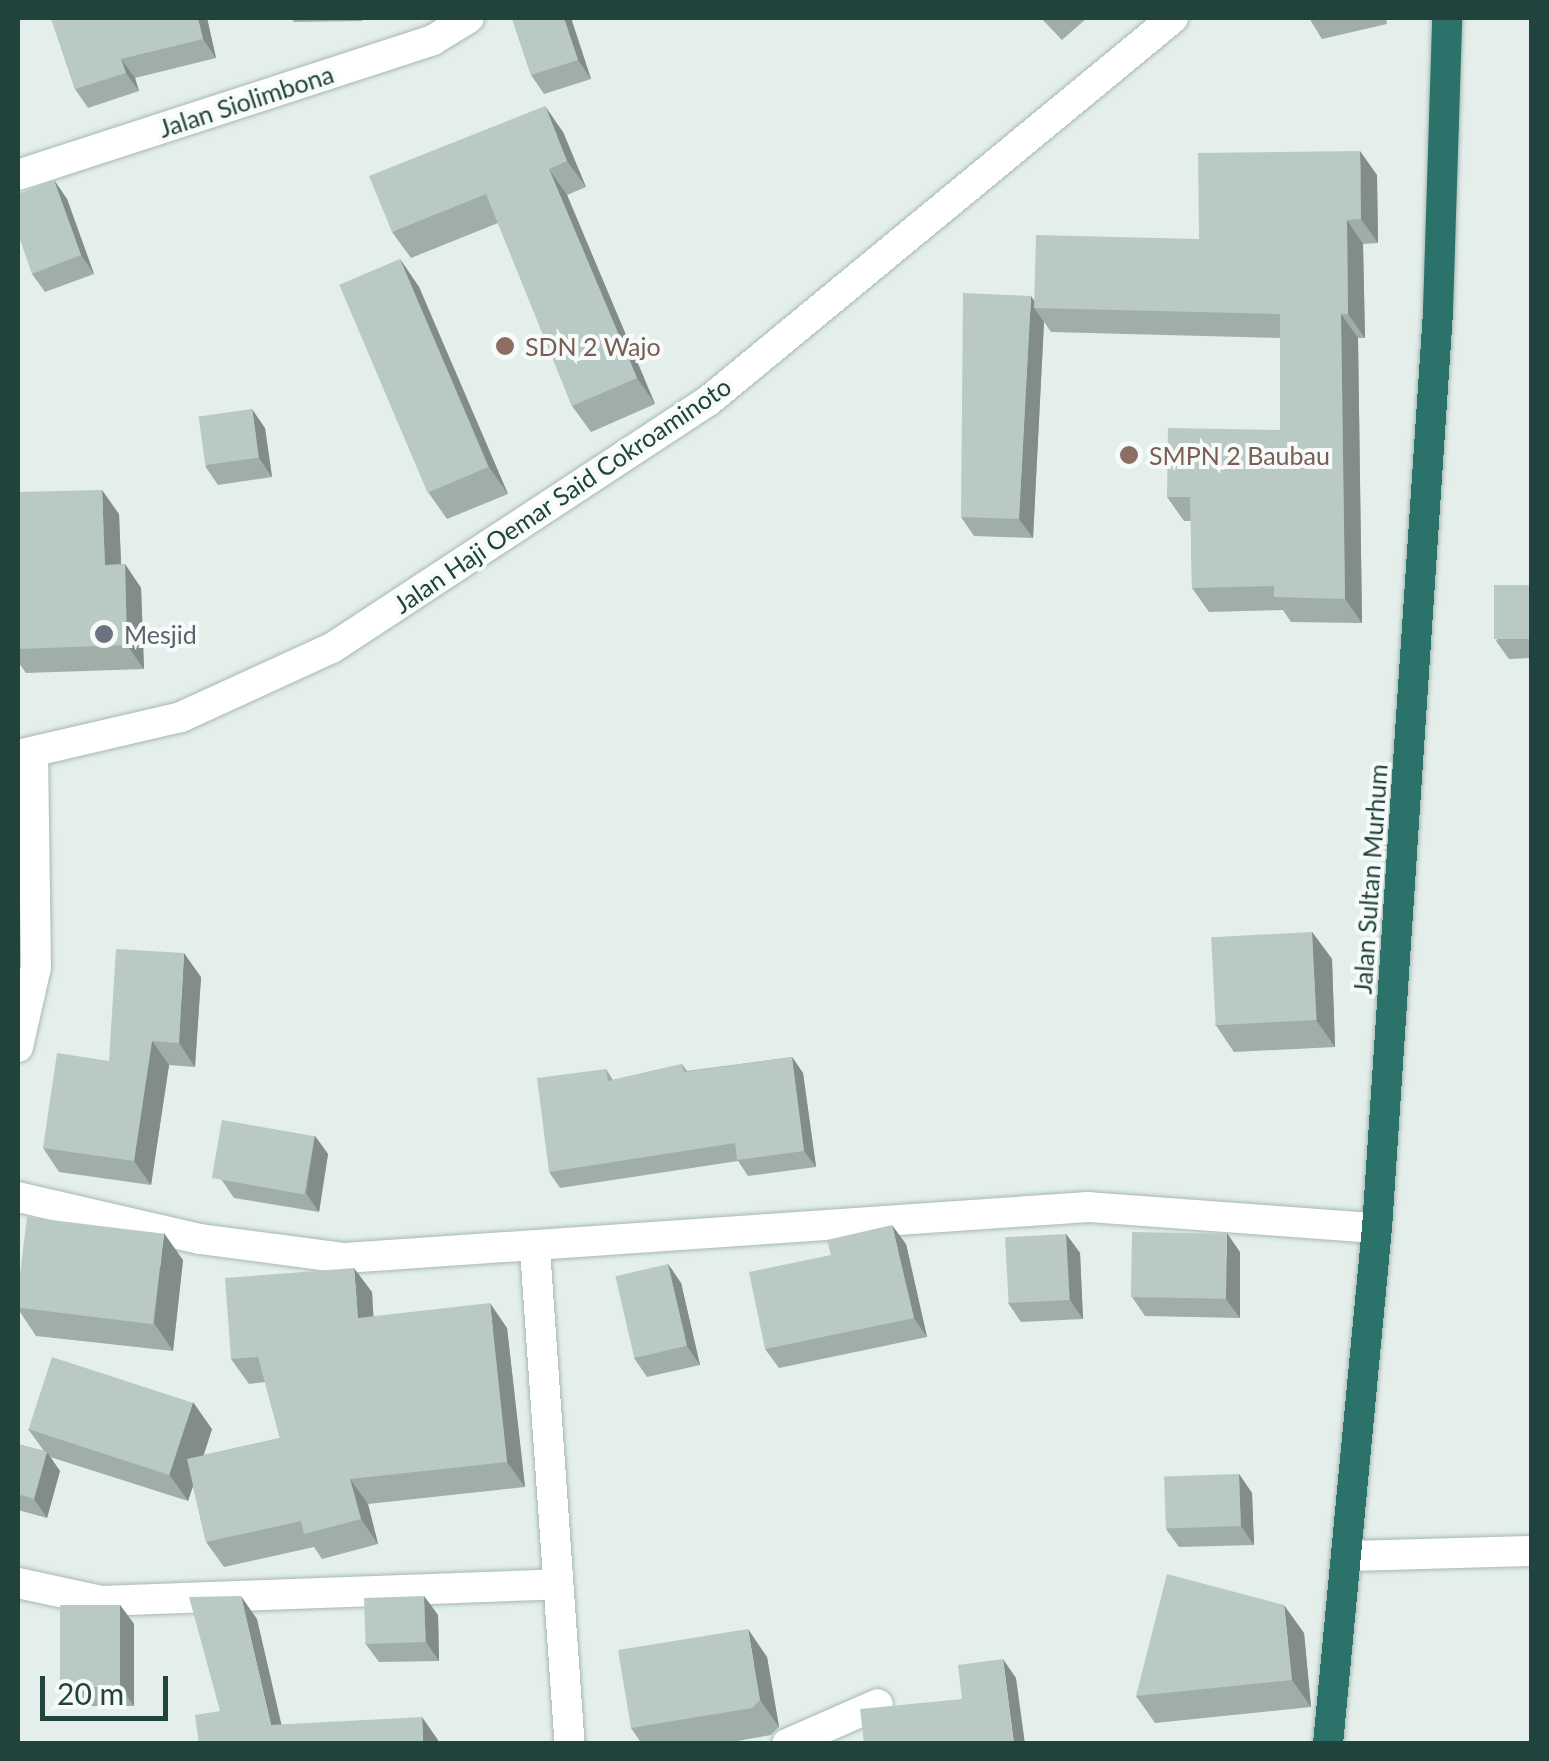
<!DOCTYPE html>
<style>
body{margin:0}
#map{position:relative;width:1549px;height:1761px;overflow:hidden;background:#e4efeb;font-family:Lato,sans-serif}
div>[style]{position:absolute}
.roads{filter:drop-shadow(0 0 2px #a6b8b3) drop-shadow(0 0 2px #a6b8b3)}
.street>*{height:30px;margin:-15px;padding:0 15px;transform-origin:15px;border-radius:15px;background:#fff}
.highway>*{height:30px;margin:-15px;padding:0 15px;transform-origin:15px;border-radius:15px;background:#2a726a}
.wall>*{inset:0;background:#9faea9}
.shaded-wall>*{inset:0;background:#828d8a}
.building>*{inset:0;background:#b9cac5;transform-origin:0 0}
.dots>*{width:28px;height:28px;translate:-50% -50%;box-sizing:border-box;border:5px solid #f6fbf9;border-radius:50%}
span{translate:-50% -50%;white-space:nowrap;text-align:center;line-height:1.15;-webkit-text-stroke:8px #f6fbf9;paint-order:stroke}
.street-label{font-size:25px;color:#21433d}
.education-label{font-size:25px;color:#785e54}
.left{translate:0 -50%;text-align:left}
.worship-label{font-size:25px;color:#5b616d}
.frame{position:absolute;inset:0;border:20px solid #21433d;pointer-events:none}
.scale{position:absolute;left:40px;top:1676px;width:128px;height:45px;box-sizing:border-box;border:5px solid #21433d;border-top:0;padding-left:12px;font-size:30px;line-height:35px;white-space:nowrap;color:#21433d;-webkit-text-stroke:8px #f6fbf9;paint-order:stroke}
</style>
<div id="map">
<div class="roads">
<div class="street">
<i style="left:18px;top:175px;width:436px;rotate:-18deg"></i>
<i style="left:433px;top:40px;width:42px;rotate:-31.4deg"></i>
<i style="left:18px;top:755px;width:167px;rotate:-13.1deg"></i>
<i style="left:181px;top:717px;width:166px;rotate:-24.6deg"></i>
<i style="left:332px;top:648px;width:448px;rotate:-33.3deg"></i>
<i style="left:707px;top:402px;width:604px;rotate:-39.49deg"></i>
<i style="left:18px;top:1047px;width:82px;rotate:-77.3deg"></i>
<i style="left:36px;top:967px;width:209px;rotate:-90.8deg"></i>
<i style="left:18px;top:1197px;width:187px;rotate:13deg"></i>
<i style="left:200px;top:1239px;width:146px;rotate:7.5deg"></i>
<i style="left:345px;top:1258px;width:745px;rotate:-3.93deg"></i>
<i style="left:1088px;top:1207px;width:290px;rotate:4.2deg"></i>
<i style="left:535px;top:1249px;width:496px;rotate:86deg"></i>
<i style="left:1348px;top:1556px;width:184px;rotate:-1.6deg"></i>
<i style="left:18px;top:1583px;width:85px;rotate:12.2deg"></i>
<i style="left:101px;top:1601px;width:453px;rotate:-2.1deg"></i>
<i style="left:787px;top:1744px;width:99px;rotate:-23.7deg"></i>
</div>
<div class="highway">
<i style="left:1328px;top:1744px;width:518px;rotate:-84.58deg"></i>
<i style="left:1377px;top:1228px;width:919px;rotate:-86.19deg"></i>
<i style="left:1438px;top:311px;width:293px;rotate:-88.2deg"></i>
</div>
</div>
<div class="wall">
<i style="clip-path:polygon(51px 18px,207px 18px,216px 58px,135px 78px,139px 91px,88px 108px,75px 89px)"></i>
<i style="clip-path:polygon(291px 18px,362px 18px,362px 21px,294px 22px)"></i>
<i style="clip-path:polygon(512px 18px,571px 18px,591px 79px,544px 94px,531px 75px)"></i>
<i style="clip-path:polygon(1041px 18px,1087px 18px,1062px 40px)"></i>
<i style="clip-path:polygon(1309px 18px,1386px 18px,1387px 24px,1322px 39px)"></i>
<i style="clip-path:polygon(563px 132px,586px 187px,567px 195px,655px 404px,591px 432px,572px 406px,498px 223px,411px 258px,392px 232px)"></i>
<i style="clip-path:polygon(1377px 175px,1378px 243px,1363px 244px,1365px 338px,1358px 338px,1362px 623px,1291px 622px,1283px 610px,1209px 612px,1192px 588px,1191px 521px,1184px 521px,1167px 497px,1280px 430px,1280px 338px,1051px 332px,1044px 322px,1033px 538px,974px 536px,961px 517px,1034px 301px)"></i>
<i style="clip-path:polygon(54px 180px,67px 199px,94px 274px,45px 292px,32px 274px)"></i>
<i style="clip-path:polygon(400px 259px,419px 287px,508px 494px,447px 519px,428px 492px)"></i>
<i style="clip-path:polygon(265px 428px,272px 477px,218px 485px,205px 466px)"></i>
<i style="clip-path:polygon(18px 492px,119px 514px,121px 564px,125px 564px,141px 588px,144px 669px,26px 673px,18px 662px)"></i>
<i style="clip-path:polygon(1532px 585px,1532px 658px,1509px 659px,1496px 641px)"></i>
<i style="clip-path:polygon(1312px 932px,1332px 959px,1335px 1047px,1234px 1052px,1215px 1024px)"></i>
<i style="clip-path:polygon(201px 977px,195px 1067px,169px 1065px,151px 1185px,59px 1172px,43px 1148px)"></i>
<i style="clip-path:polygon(792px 1057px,803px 1073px,816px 1167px,748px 1176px,738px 1161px,560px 1188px,549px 1172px,606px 1069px,613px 1080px,682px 1064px,687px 1071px)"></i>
<i style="clip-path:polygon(315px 1136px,328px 1154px,319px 1212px,234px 1198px,221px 1179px)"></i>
<i style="clip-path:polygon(1066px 1234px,1080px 1253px,1083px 1319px,1021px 1322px,1008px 1303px)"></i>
<i style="clip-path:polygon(906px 1244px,927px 1337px,779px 1368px,765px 1349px)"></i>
<i style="clip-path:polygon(1240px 1252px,1240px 1318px,1145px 1316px,1132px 1297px)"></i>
<i style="clip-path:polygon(183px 1260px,173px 1351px,36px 1336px,18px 1309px,18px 1303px)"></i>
<i style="clip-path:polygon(668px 1264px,681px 1283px,700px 1365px,647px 1377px,634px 1358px)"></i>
<i style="clip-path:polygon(372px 1292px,373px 1316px,507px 1328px,525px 1487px,368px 1504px,378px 1544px,322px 1559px,314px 1547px,224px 1567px,206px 1542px,193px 1486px,188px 1501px,50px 1457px,60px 1471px,47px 1518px,18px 1510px,18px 1444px,44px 1451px,28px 1429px,212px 1429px,204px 1455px,280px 1438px,265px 1382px,249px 1384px,231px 1359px)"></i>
<i style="clip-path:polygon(1239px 1474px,1252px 1493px,1254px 1545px,1179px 1547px,1166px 1529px)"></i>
<i style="clip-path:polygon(424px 1596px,438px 1615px,439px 1661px,379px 1662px,365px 1643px)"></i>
<i style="clip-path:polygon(120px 1605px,134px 1624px,134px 1706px,73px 1706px,60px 1687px)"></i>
<i style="clip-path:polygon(1304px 1633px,1311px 1707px,1155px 1723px,1136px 1696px)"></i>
<i style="clip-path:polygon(767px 1657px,779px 1727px,771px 1735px,721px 1744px,642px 1744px,631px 1728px)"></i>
</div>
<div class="shaded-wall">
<i style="clip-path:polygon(198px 18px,207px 18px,216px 58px,203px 39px)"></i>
<i style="clip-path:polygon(564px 18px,571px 18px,591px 79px,578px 60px)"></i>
<i style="clip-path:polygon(121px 59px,135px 78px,139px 91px,126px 73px)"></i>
<i style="clip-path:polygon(545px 106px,563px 132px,586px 187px,567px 161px)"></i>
<i style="clip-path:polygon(1360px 151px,1377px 175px,1378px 243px,1361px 219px)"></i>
<i style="clip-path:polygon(549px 169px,567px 195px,655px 404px,637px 378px)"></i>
<i style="clip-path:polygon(54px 180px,67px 199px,94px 274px,81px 255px)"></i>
<i style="clip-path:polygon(1347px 220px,1363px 244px,1365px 338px,1348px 314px)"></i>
<i style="clip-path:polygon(400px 259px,419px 287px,508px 494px,489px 467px)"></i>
<i style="clip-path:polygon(1031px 296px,1039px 308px,1034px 308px,1044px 322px,1033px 538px,1019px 519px)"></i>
<i style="clip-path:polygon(1341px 314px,1358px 338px,1362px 623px,1345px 599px)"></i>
<i style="clip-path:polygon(252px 409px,265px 428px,272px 477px,259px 458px)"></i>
<i style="clip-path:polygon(102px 490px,119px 514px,122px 589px,105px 565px)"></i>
<i style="clip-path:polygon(125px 564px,141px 588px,144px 669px,127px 645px)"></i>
<i style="clip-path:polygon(1312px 932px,1332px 959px,1335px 1047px,1316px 1020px)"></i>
<i style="clip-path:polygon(184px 953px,201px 977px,195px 1067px,179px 1043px)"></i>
<i style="clip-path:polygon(152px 1041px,169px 1065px,151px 1185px,134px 1161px)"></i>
<i style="clip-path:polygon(792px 1057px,803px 1073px,816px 1167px,804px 1151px)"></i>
<i style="clip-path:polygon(315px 1136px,328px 1154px,319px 1212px,306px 1193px)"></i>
<i style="clip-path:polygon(892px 1225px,906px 1244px,927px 1337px,914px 1318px)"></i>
<i style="clip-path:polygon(164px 1233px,183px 1260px,173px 1351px,154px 1323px)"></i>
<i style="clip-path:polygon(1227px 1233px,1240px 1252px,1240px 1318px,1226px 1299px)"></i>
<i style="clip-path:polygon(1066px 1234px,1080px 1253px,1083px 1319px,1070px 1300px)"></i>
<i style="clip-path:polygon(668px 1264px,681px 1283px,700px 1365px,687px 1346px)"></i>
<i style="clip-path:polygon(354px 1268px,372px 1292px,375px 1343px,358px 1318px)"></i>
<i style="clip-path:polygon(490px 1303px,507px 1328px,525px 1487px,507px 1462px)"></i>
<i style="clip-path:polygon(193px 1402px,212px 1429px,188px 1501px,169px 1474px)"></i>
<i style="clip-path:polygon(47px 1452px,60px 1471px,47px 1518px,34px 1499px)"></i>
<i style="clip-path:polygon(1239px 1474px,1252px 1493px,1254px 1545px,1241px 1526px)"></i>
<i style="clip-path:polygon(350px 1479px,368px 1504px,378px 1544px,361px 1519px)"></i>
<i style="clip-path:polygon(241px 1596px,257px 1619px,286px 1744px,271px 1725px)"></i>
<i style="clip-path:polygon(424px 1596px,438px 1615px,439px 1661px,426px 1642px)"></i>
<i style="clip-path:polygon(120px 1605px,134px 1624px,134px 1706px,120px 1687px)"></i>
<i style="clip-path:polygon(1284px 1605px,1304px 1633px,1311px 1707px,1292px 1680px)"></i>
<i style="clip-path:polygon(748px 1629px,767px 1657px,779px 1727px,760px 1700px)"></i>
<i style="clip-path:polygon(1003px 1659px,1016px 1678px,1025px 1744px,1014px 1744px)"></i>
<i style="clip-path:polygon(422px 1717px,438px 1740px,438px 1744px,423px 1744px)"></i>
</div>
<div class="building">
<i style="clip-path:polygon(51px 18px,198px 18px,203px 39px,121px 59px,126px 73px,75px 89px)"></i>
<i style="clip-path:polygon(512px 18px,564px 18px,578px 60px,531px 75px)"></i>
<i style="clip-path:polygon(545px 106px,567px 161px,549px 169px,637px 378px,572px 406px,486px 194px,392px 232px,369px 176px)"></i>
<i style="clip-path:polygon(1360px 151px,1361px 219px,1347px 220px,1348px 314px,1341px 314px,1345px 599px,1274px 597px,1274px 586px,1192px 588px,1190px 497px,1167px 497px,1168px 428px,1280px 430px,1280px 314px,1034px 308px,1036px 235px,1199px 239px,1198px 153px)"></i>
<i style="clip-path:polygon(54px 180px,81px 255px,32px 274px,18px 234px,18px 194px)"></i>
<i style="left:400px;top:259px;width:226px;height:66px;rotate:67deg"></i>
<i style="clip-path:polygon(963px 293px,1031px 296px,1019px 519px,961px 517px)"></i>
<i style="left:252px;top:409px;width:49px;height:54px;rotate:82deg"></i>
<i style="clip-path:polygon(102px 490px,105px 565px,125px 564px,127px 645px,18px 649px,18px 492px)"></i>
<i style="left:1532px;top:585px;width:54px;height:38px;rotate:90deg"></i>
<i style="left:1312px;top:932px;width:88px;height:101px;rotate:87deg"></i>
<i style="clip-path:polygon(116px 949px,184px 953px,179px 1043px,152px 1041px,134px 1161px,43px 1148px,57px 1053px,109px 1061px)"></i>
<i style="clip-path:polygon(792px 1057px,804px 1151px,737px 1160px,735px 1143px,549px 1172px,537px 1078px,606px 1069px,608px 1081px,682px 1064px,684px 1072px)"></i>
<i style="left:222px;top:1120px;width:94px;height:59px;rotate:10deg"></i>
<i style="left:27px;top:1217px;width:138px;height:91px;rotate:7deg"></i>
<i style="clip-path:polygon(892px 1225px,914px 1318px,765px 1349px,749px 1272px,831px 1255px,827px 1240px)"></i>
<i style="left:1132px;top:1232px;width:95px;height:65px;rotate:1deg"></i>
<i style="left:1066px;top:1234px;width:66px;height:61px;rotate:87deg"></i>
<i style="left:668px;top:1264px;width:84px;height:54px;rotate:77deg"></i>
<i style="clip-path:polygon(354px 1268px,358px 1318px,490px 1303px,507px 1462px,350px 1479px,361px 1519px,304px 1534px,301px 1521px,206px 1542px,187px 1459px,280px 1438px,258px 1357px,231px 1359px,225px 1278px)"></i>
<i style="left:52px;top:1357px;width:148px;height:76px;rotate:18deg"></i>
<i style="clip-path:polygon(18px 1444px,47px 1452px,34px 1499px,18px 1494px)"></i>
<i style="left:1239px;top:1474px;width:52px;height:75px;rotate:88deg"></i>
<i style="clip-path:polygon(1167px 1574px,1284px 1605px,1292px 1680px,1136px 1696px)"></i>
<i style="clip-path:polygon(241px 1596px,271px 1725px,422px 1717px,423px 1744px,199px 1744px,195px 1715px,220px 1711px,189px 1597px)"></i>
<i style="left:424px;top:1596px;width:46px;height:60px;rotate:88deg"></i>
<i style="left:60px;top:1605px;width:60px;height:82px"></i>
<i style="clip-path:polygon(748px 1629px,760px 1700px,752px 1708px,631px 1728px,618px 1650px)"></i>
<i style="clip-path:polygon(1003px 1659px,1014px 1744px,864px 1744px,860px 1709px,962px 1699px,958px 1665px)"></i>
</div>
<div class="dots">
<i style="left:505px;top:346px;background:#8d6e63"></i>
<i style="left:1129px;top:455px;background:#8d6e63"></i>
<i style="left:104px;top:634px;background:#6b7280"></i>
</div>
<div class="street-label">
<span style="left:246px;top:101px;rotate:-18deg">Jalan Siolimbona</span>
<span style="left:562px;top:495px;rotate:-34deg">Jalan Haji Oemar Said Cokroaminoto</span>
<span style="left:1370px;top:879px;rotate:-86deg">Jalan Sultan Murhum</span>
</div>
<div class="education-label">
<span class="left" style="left:525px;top:346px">SDN 2 Wajo</span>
<span class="left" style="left:1149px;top:455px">SMPN 2 Baubau</span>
</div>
<div class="worship-label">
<span class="left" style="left:124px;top:634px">Mesjid</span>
</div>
<div class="frame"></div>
<div class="scale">20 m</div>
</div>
